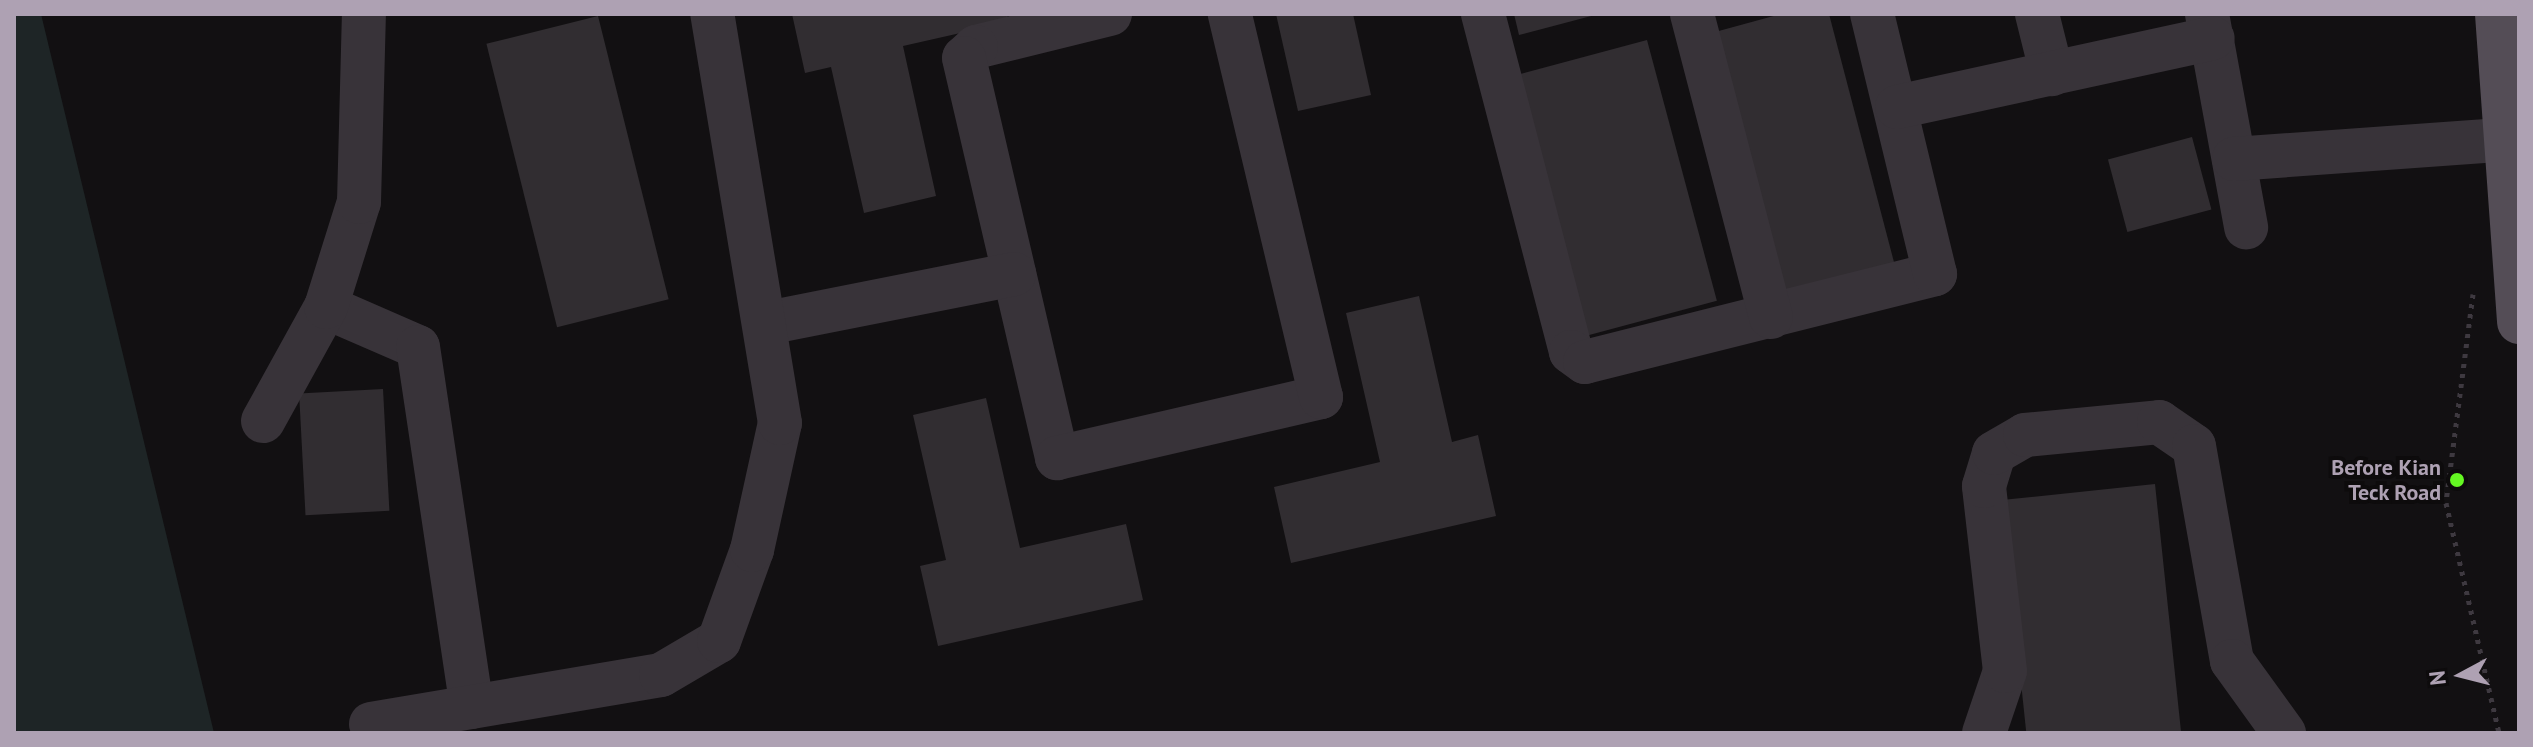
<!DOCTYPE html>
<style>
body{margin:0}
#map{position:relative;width:2533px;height:747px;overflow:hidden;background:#121012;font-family:"PT Sans",sans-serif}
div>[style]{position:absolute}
.green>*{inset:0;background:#1e2526}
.building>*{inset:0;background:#312d31;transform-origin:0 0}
.path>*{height:5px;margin-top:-2.5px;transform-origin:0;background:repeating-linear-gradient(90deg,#3e3940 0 4px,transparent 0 10px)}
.minor>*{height:44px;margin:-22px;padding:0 22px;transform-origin:22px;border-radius:22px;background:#383339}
.major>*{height:44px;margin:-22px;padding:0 22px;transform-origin:22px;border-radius:22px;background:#544d56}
.dots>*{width:22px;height:22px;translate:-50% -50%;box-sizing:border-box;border:4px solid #0d0b0c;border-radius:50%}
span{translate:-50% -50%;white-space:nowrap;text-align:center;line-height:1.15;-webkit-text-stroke:8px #0d0b0c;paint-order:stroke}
.poi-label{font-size:22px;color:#aea1b3;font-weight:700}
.right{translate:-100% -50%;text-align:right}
.frame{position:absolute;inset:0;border:16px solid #aea1b3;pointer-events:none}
.north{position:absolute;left:2421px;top:635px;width:80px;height:80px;-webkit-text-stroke:6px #0d0b0c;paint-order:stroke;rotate:263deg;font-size:22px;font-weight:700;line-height:32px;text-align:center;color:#aea1b3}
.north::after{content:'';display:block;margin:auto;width:28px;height:36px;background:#aea1b3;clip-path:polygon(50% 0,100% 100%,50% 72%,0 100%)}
</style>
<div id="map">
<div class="green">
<i style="clip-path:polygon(14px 14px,41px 14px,214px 733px,14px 733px)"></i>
</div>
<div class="building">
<i style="clip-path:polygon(792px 14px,1007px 14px,1009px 22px,903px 46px,936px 196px,864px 213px,831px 67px,805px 73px)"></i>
<i style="clip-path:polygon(1276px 14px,1353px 14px,1371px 95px,1298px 111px)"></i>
<i style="clip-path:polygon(1514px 14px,1595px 14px,1595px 15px,1519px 35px)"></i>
<i style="clip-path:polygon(1781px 14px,1829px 14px,1895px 266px,1784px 295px,1715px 32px)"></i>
<i style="left:598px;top:16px;width:292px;height:115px;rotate:76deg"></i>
<i style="left:1647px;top:40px;width:270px;height:137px;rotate:75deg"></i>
<i style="left:2192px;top:137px;width:75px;height:87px;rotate:75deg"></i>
<i style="clip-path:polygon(1419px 296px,1452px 442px,1478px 435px,1496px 516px,1291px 563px,1274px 487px,1380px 462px,1346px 313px)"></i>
<i style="left:383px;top:389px;width:122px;height:84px;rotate:87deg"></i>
<i style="clip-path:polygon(986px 398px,1020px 548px,1126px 524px,1143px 600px,938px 646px,920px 566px,946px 560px,913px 415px)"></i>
<i style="left:2155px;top:484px;width:250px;height:154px;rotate:84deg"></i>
</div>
<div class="path">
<i style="left:2473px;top:294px;width:211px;rotate:97.4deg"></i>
<i style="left:2446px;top:503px;width:236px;rotate:77deg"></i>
</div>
<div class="minor">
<i style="left:1110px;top:14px;width:138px;rotate:166.2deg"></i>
<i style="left:976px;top:47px;width:16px;rotate:137deg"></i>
<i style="left:964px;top:58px;width:411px;rotate:76.9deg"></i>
<i style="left:1057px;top:458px;width:271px;rotate:-13deg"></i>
<i style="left:1321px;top:397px;width:394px;rotate:-103.4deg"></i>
<i style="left:1483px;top:14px;width:349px;rotate:75.4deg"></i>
<i style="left:1571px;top:352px;width:17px;rotate:36deg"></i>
<i style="left:1585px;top:362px;width:361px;rotate:-14.1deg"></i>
<i style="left:1935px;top:274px;width:268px;rotate:-103.6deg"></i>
<i style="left:1692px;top:14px;width:313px;rotate:75.4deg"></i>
<i style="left:2037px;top:14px;width:62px;rotate:76deg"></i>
<i style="left:2207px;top:14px;width:217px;rotate:79.6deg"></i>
<i style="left:1897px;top:107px;width:323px;rotate:-12.3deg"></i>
<i style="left:2234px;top:159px;width:278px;rotate:-4.1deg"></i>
<i style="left:326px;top:307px;width:100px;rotate:23.5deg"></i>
<i style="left:418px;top:347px;width:364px;rotate:81.5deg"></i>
<i style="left:767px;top:323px;width:252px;rotate:-11.2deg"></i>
<i style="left:263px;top:421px;width:130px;rotate:-61.1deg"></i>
<i style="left:326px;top:307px;width:110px;rotate:-72.6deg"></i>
<i style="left:359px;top:202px;width:188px;rotate:-88.5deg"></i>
<i style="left:371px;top:724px;width:294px;rotate:-9.6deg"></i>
<i style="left:661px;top:675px;width:67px;rotate:-30.4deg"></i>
<i style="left:719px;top:641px;width:97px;rotate:-70.1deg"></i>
<i style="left:752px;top:550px;width:130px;rotate:-77.6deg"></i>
<i style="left:780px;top:423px;width:415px;rotate:-99.4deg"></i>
<i style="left:1984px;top:733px;width:65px;rotate:-71.3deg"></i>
<i style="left:2005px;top:671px;width:186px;rotate:-96.5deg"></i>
<i style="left:1984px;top:486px;width:34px;rotate:-73deg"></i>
<i style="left:1994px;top:453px;width:36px;rotate:-30deg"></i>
<i style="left:2025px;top:435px;width:135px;rotate:-5.5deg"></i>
<i style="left:2159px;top:422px;width:42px;rotate:34.4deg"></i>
<i style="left:2194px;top:446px;width:218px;rotate:80deg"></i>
<i style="left:2232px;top:661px;width:89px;rotate:54.2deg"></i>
</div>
<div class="major">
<i style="left:2497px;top:14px;width:309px;rotate:85.9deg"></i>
</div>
<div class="dots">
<i style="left:2457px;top:480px;background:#64f722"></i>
</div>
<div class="poi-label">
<span class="right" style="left:2441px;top:480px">Before Kian<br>Teck Road</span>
</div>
<div class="frame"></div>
<div class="north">N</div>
</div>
